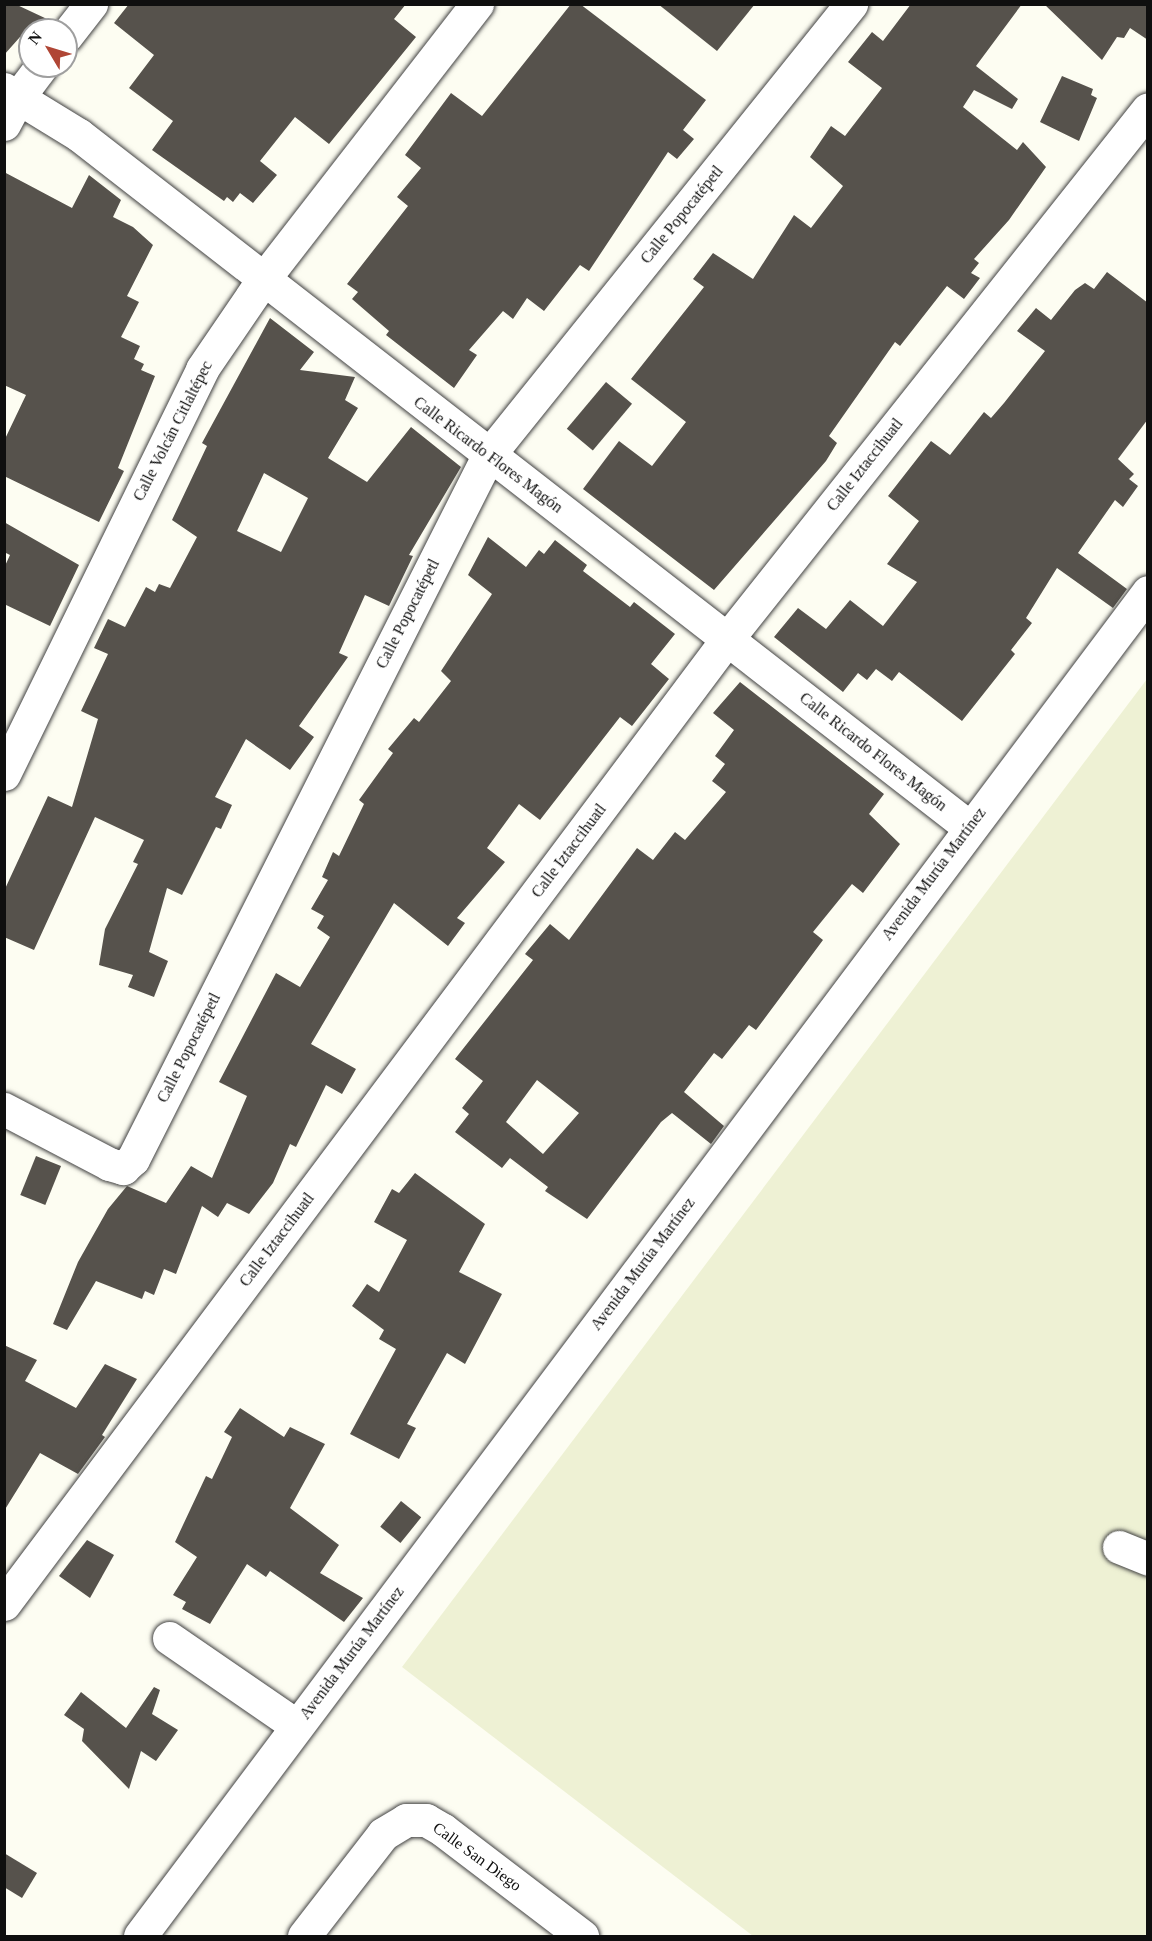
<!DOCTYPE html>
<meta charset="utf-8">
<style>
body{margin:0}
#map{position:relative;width:1152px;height:1941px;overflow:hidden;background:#fdfdf2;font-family:Georgia,serif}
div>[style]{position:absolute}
.farmland>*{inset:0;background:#eef1d4}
.building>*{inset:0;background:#56524c;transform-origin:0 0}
.roads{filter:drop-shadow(0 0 2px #424242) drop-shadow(0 0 2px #424242)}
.minor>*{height:33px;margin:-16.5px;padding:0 16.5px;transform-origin:16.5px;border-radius:16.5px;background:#fff}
span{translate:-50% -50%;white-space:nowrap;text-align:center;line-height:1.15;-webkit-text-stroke:6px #fff;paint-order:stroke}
.street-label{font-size:16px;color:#0f0f0f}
.frame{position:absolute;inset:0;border:6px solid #0f0f0f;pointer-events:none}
.north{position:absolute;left:18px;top:18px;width:60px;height:60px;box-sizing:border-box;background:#fff;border:2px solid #9f9f9f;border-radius:50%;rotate:308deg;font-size:16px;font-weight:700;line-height:24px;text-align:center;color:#0f0f0f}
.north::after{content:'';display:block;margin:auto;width:21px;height:27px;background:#b04635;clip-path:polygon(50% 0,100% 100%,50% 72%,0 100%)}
</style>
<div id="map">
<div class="farmland">
<i style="clip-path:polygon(1147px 679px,1147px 1936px,753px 1936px,402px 1667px)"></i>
</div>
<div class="building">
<i style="clip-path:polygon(4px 4px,15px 4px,47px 19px,39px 30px,30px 30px,28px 44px,20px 37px,4px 55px)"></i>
<i style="clip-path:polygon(129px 4px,406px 4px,394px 19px,416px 37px,329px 144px,295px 117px,260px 161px,277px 175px,253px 203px,240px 193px,233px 202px,227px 197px,224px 201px,152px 150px,173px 121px,129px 88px,154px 55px,114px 23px)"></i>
<i style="clip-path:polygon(571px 4px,580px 4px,706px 100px,683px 130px,694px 139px,677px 159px,668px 152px,589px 271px,580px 265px,544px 311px,527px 298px,513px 319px,503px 311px,469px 350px,477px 355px,454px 388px,386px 335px,389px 331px,352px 299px,358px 292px,347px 284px,408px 206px,397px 197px,421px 168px,405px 155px,451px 93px,482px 116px)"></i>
<i style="clip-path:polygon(658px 4px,755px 4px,717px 51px)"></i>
<i style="clip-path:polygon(911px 4px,1022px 4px,976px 66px,1018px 99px,1012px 109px,974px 90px,963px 107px,1017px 150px,1023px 142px,1046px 167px,1009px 220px,974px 259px,979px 263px,971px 273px,980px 278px,964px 299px,947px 286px,900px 346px,895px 342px,829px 436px,837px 443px,826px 461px,714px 590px,583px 489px,619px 441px,652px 466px,686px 422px,631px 379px,704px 287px,693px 279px,713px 253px,753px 279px,794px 215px,811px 228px,843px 186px,810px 157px,831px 126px,845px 136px,882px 88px,848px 62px,872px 32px,883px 41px)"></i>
<i style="clip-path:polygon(1044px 4px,1148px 4px,1148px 40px,1130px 28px,1124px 38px,1117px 37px,1102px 60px)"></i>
<i style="clip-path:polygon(1062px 76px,1093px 89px,1091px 95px,1097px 98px,1079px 141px,1040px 122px)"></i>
<i style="clip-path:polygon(4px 172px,72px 208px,89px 175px,121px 200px,113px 217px,133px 227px,153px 245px,127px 296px,139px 302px,121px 337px,140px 346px,134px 359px,144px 364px,141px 370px,155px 376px,118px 468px,124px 471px,99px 522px,4px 476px,4px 441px,26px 395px,4px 385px)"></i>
<i style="clip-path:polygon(1107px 272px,1148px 303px,1148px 419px,1118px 459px,1134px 474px,1129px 479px,1138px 486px,1123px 507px,1115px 500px,1078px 553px,1127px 589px,1113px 608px,1057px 568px,1026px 618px,1032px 623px,1011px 650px,1015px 654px,962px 721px,899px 672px,892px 681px,876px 669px,867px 680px,858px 673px,843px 692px,774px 637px,798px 608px,826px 629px,850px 600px,883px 626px,917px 582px,887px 564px,919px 521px,888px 496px,931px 441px,950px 455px,984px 412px,991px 418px,1004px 403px,1045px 351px,1017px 331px,1036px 308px,1051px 320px,1075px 290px,1085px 283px,1094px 289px)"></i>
<i style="clip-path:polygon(evenodd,270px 318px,314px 352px,300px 370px,355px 377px,345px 400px,358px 408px,328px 458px,367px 482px,411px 427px,461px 467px,409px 555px,413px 556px,389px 606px,365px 595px,339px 653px,348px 657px,299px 726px,314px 737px,290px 770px,246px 739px,215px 797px,232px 805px,221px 829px,216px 827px,182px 895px,167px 888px,149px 952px,168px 961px,154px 997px,128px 987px,133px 975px,99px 965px,105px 929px,138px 864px,133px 862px,144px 840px,95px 817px,34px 950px,4px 937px,4px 891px,48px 796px,72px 807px,98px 719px,81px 711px,108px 654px,94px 648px,108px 619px,125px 627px,146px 587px,155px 592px,159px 584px,170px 588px,197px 537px,172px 520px,207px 446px,202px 443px,270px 318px,264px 473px,308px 498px,281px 552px,237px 531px,264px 473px)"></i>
<i style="left:606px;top:382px;width:34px;height:61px;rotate:40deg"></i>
<i style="clip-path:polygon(4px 522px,79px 565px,50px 626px,4px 604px,4px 568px,10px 555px,4px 552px)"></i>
<i style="clip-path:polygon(488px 537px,526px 567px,539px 550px,544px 554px,555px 540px,587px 565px,583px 571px,630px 607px,634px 602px,675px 634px,651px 664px,669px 679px,632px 726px,620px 717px,540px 820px,519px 804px,487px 848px,505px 862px,457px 918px,465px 923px,448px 946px,394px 903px,311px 1044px,356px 1069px,342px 1094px,326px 1085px,296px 1147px,290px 1144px,273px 1183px,249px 1214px,227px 1203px,218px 1217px,202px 1206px,176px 1274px,164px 1269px,154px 1295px,145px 1291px,142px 1299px,96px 1281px,67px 1330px,53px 1324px,78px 1262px,108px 1209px,127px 1186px,166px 1203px,191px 1166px,212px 1178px,247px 1096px,219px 1082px,276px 973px,300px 987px,330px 937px,317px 928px,324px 916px,311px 909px,328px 880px,322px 877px,333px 852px,339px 856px,364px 804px,359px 800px,393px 753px,388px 749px,414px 718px,419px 722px,451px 681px,441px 671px,492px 594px,468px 575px)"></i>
<i style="clip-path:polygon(evenodd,740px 682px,884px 794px,869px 814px,900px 844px,863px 893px,852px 884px,813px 932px,823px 940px,756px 1030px,749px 1025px,722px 1059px,714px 1053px,684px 1092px,724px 1126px,711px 1144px,672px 1113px,661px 1122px,587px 1219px,545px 1191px,548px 1187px,510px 1158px,502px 1168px,455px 1132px,469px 1114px,462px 1108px,483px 1081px,455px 1059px,533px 960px,525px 954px,550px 924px,569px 940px,637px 848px,653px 860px,675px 832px,685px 840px,726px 792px,712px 781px,725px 764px,715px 756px,734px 730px,713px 713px,740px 682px,537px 1080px,579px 1113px,543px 1154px,506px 1122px,537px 1080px)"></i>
<i style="left:36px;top:1156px;width:27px;height:42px;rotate:22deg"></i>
<i style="clip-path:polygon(415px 1173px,485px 1224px,459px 1272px,502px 1294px,465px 1364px,447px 1353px,407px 1424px,416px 1428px,399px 1459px,350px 1434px,396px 1349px,379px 1339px,384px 1330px,352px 1306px,367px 1284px,379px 1292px,407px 1240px,374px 1222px,392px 1189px,399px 1193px)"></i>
<i style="clip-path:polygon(4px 1345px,37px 1360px,25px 1381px,76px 1408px,105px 1364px,137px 1379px,102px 1435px,105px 1437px,78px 1474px,40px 1453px,4px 1511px)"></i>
<i style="clip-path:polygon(240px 1408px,284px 1437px,290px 1427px,325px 1444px,290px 1508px,339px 1545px,320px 1573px,363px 1598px,344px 1622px,270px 1571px,266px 1577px,247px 1564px,210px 1624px,182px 1609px,186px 1602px,173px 1595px,197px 1557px,175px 1542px,206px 1476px,212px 1479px,232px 1437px,224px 1432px)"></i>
<i style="left:401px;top:1501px;width:26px;height:33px;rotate:39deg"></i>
<i style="clip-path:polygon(87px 1540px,114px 1555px,90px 1598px,59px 1576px)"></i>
<i style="clip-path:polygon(154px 1687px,160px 1690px,152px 1714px,178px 1730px,156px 1761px,141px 1751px,129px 1789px,82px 1741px,84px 1729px,64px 1715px,81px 1692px,126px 1728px)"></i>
<i style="clip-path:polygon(4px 1853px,37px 1873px,22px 1898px,4px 1887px)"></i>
</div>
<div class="roads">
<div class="minor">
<i style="left:66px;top:36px;width:41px;rotate:-52deg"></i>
<i style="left:4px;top:89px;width:88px;rotate:31.5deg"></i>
<i style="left:79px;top:135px;width:1127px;rotate:37.87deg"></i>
<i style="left:4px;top:124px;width:32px;rotate:-62deg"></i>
<i style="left:19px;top:96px;width:38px;rotate:-53deg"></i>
<i style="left:4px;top:774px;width:451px;rotate:-63.9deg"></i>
<i style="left:202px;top:369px;width:107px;rotate:-55.7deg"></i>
<i style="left:262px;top:281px;width:351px;rotate:-52.2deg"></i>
<i style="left:4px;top:1109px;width:119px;rotate:27.6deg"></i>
<i style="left:109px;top:1164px;width:15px;rotate:16deg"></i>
<i style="left:123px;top:1168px;width:13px;rotate:-42deg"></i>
<i style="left:133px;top:1159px;width:788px;rotate:-63.21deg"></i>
<i style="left:488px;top:456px;width:580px;rotate:-51.23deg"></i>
<i style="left:1119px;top:1547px;width:31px;rotate:22deg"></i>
<i style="left:4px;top:1604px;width:1207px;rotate:-53.15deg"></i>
<i style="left:728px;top:638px;width:675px;rotate:-51.55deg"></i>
<i style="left:169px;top:1638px;width:155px;rotate:34.5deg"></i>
<i style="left:140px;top:1936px;width:1680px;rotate:-53.13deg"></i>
<i style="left:304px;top:1936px;width:129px;rotate:-52.2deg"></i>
<i style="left:383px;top:1834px;width:27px;rotate:-31deg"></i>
<i style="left:406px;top:1820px;width:20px"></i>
<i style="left:426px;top:1820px;width:20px;rotate:30deg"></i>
<i style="left:443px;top:1830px;width:175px;rotate:37.3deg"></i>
</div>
</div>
<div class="street-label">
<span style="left:682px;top:215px;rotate:-51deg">Calle Popocatépetl</span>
<span style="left:173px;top:431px;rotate:-63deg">Calle Volcán Citlaltépec</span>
<span style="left:488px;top:455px;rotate:37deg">Calle Ricardo Flores Magón</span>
<span style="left:865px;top:465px;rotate:-52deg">Calle Iztaccihuatl</span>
<span style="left:408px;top:614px;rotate:-63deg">Calle Popocatépetl</span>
<span style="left:873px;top:752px;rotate:38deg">Calle Ricardo Flores Magón</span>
<span style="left:569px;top:851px;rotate:-53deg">Calle Iztaccihuatl</span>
<span style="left:934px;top:874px;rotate:-53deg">Avenida Murúa Martínez</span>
<span style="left:189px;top:1048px;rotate:-63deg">Calle Popocatépetl</span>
<span style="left:277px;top:1240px;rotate:-53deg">Calle Iztaccihuatl</span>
<span style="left:643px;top:1264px;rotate:-53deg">Avenida Murúa Martínez</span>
<span style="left:352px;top:1653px;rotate:-53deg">Avenida Murúa Martínez</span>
<span style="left:477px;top:1857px;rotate:36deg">Calle San Diego</span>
</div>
<div class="frame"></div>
<div class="north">N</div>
</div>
